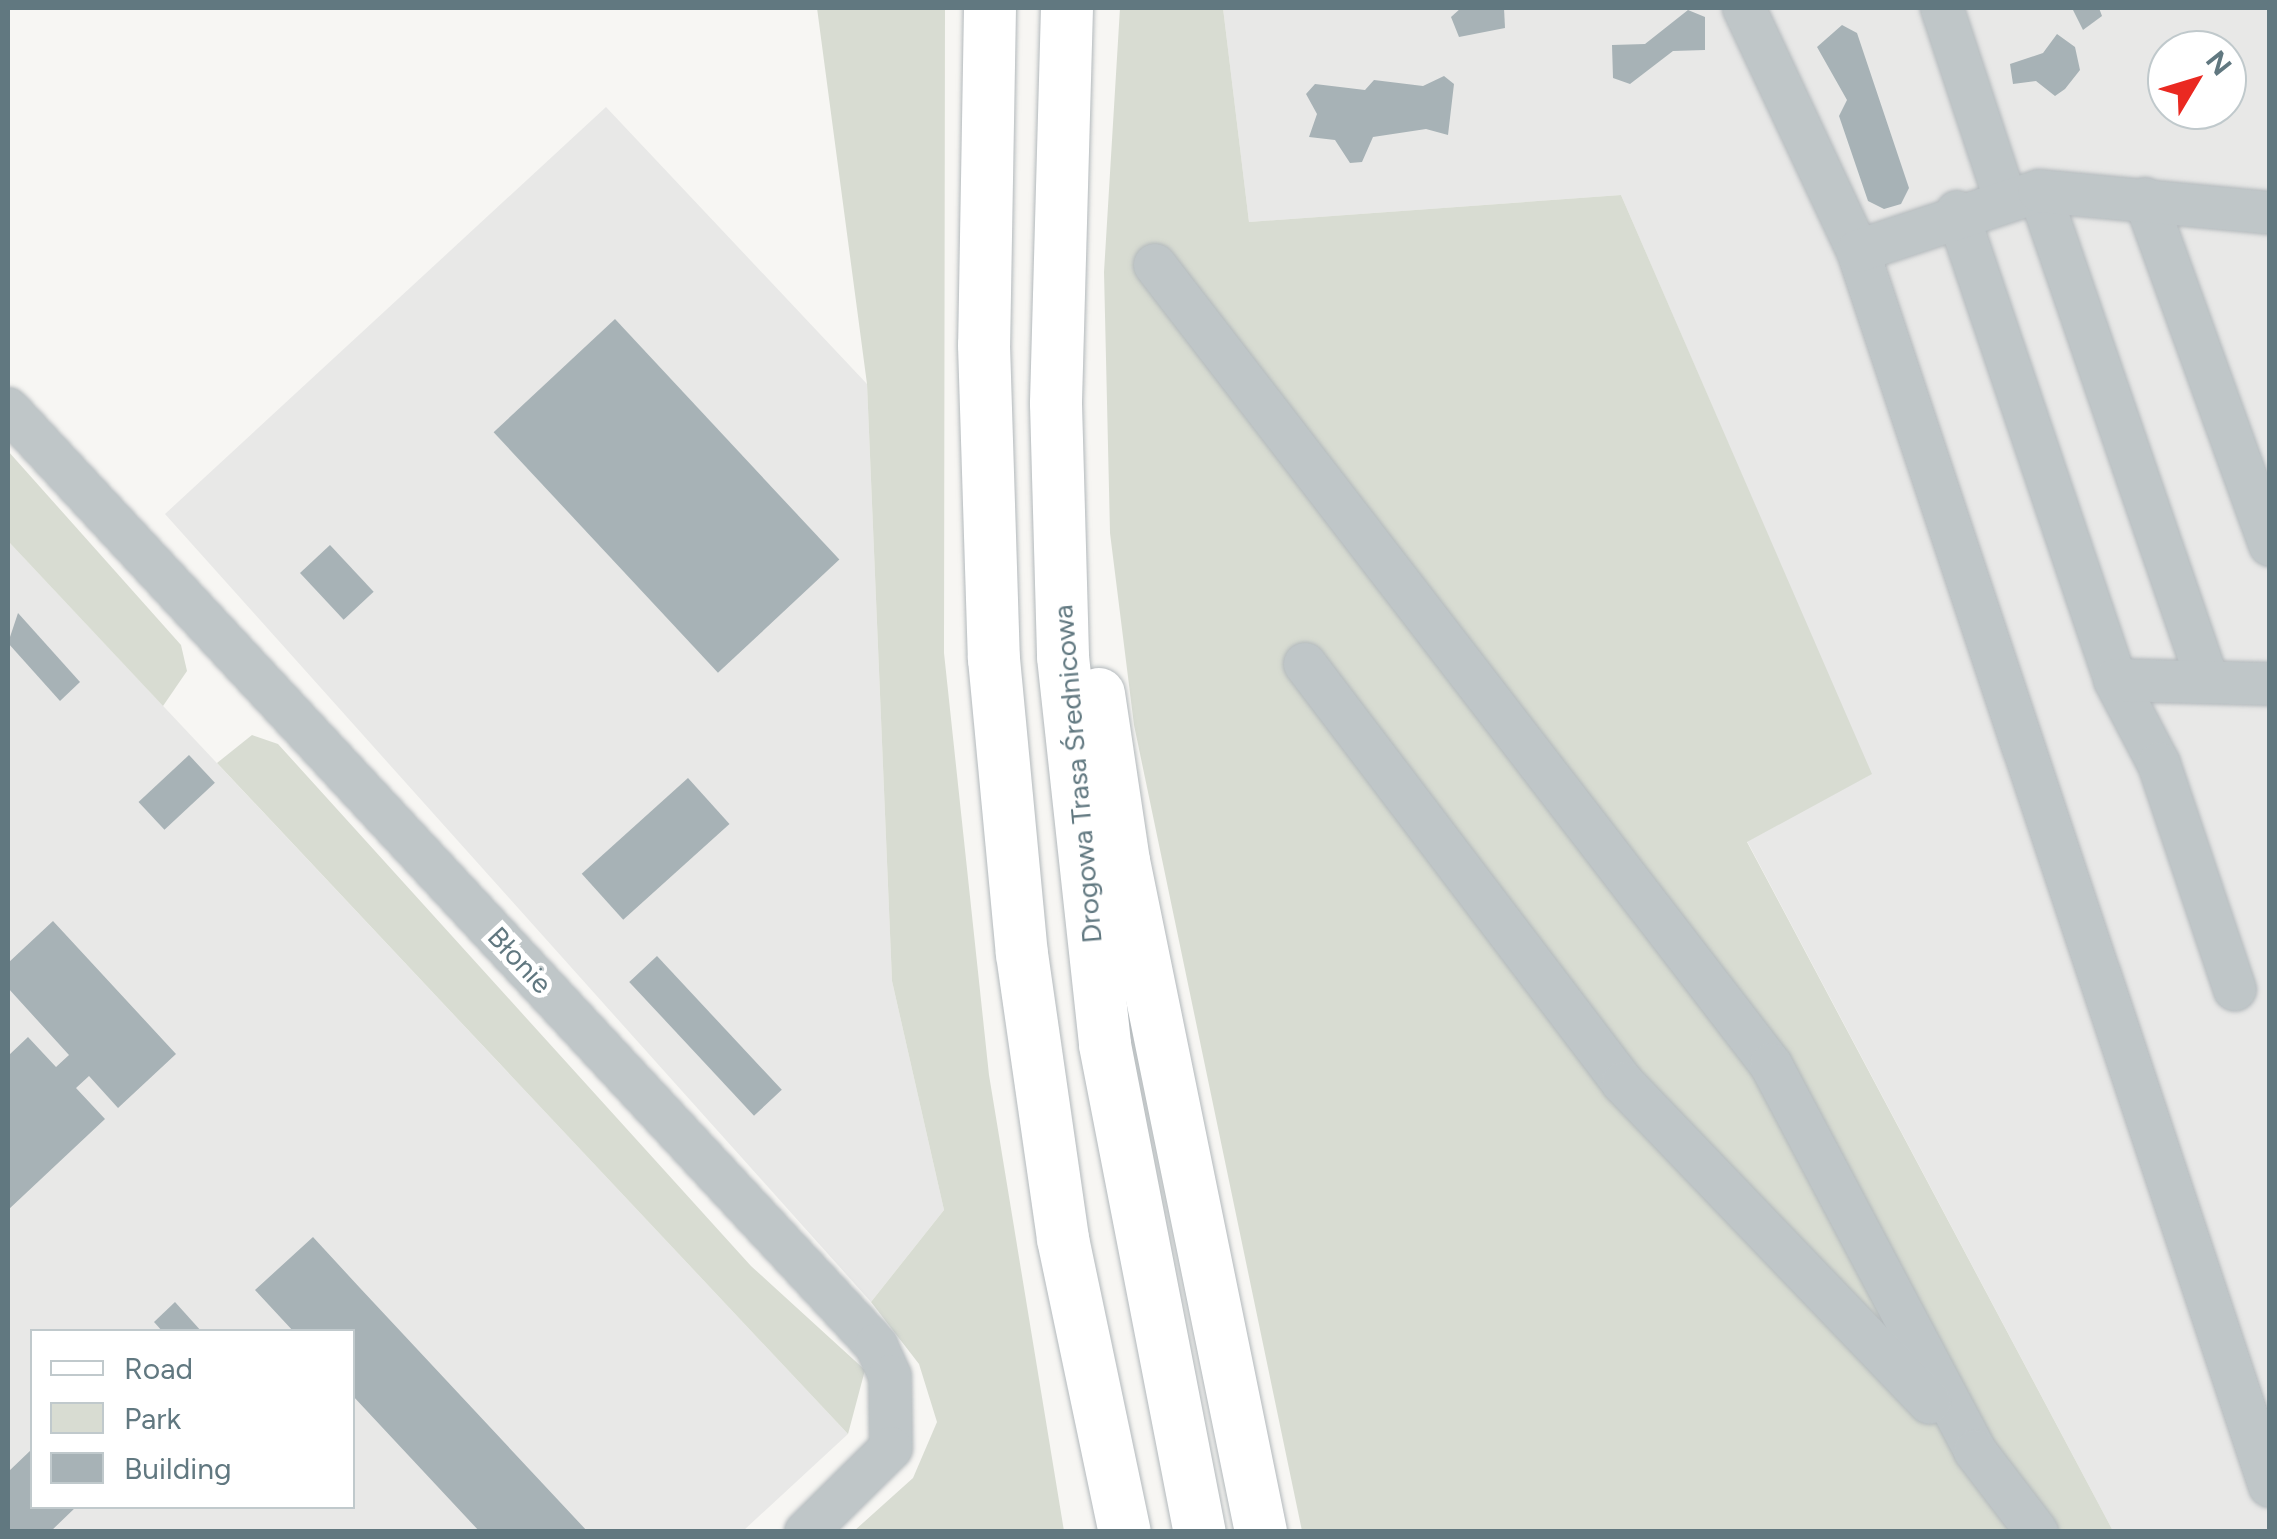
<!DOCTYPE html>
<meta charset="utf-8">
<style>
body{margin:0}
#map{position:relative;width:2277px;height:1539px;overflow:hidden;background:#f7f6f3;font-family:Figtree,sans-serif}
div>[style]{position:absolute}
.built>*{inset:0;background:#e8e8e7}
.green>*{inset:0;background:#d8dcd2}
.building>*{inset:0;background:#a7b2b6;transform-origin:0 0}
.roads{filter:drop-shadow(0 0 2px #b3b9bc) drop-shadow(0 0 2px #b3b9bc)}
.minor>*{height:42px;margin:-21px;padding:0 21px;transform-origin:21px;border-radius:21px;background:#bfc6c8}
.major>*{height:52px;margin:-26px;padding:0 26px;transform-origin:26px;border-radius:26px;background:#fff}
span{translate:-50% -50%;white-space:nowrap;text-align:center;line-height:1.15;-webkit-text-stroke:10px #fff;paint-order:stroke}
.street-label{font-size:28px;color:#617880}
.frame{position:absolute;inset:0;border:10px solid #617880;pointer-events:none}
.legend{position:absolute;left:30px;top:1329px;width:325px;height:180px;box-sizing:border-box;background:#fff;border:2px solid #c0c9cc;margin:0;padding:12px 18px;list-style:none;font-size:30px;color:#617880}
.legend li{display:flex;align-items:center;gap:20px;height:50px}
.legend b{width:50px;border:2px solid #c0c9cc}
.north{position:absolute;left:2147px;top:30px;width:100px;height:100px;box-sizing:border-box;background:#fff;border:2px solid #c0c9cc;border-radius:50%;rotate:52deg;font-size:28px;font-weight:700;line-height:40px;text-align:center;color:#617880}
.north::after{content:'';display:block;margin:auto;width:35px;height:45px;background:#ea2921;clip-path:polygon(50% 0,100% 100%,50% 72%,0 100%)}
</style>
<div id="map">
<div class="built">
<i style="clip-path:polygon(evenodd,1223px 8px,2269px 8px,2269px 1531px,2113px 1531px,1747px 841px,1871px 774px,1621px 195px,1249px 222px,1223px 8px,2167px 50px,2227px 50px,2227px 110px,2167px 110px,2167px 50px)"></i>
<i style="clip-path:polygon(606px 107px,867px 384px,892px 981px,944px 1210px,871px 1302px,165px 514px)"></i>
<i style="clip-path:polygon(evenodd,8px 541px,848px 1434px,743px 1531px,8px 1531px,8px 541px,32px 1332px,352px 1332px,352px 1506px,32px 1506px,32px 1332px)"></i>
</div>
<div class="green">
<i style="clip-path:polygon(817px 8px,945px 8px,944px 653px,989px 1075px,1064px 1531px,854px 1531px,913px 1478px,937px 1422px,919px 1364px,871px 1302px,944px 1210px,892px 981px,867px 384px)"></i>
<i style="clip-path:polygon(1120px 8px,1223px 8px,1249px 222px,1621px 195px,1872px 774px,1747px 842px,2113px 1531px,1302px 1531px,1134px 725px,1110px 533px,1104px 272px)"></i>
<i style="clip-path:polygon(8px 451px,181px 645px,187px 671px,163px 706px,8px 541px)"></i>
<i style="clip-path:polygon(252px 735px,278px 744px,751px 1266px,865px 1370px,848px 1434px,217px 763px)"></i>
</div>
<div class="building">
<i style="clip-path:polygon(1461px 8px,1504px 8px,1505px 28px,1459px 37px,1451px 17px)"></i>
<i style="clip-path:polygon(2072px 8px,2099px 8px,2102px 16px,2083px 30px)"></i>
<i style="clip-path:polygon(1688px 10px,1705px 17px,1705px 50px,1673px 51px,1630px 84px,1613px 78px,1612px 45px,1645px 44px)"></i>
<i style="clip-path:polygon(1842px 25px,1857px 33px,1909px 188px,1901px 204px,1884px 209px,1868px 201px,1839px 116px,1847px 100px,1817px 47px)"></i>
<i style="clip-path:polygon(2057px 34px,2075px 47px,2080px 70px,2065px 89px,2055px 96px,2036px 81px,2013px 84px,2010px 64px,2043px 53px)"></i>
<i style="clip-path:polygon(1444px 76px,1454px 84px,1448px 135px,1426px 129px,1373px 137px,1362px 162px,1350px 163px,1335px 140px,1309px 137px,1317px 114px,1306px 94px,1315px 84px,1365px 90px,1374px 80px,1423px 86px)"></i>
<i style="left:615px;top:319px;width:329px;height:166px;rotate:47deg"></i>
<i style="left:330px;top:545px;width:64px;height:41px;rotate:47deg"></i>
<i style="clip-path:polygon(18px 613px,80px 682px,60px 701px,8px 643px)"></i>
<i style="left:189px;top:755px;width:38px;height:69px;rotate:47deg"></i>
<i style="left:688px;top:778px;width:62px;height:143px;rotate:48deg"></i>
<i style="clip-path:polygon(53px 921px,176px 1054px,118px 1108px,89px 1076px,76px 1088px,105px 1119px,8px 1210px,8px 1056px,28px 1037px,56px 1067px,69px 1055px,8px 988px,8px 963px)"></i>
<i style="left:657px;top:956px;width:183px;height:38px;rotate:47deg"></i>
<i style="clip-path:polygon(313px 1237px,360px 1288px,588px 1532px,480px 1532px,352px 1395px,352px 1332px,294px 1332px,255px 1290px)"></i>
<i style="clip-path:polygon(175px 1302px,202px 1332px,163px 1332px,154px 1322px)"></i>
<i style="clip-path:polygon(32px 1449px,32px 1506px,77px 1506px,50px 1532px,8px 1532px,8px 1472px)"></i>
</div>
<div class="roads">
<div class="minor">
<i style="left:1744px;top:8px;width:268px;rotate:64.9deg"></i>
<i style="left:1858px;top:251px;width:1302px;rotate:71.55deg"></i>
<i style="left:1942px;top:8px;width:198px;rotate:71.7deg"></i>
<i style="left:2039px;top:191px;width:519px;rotate:71.01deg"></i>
<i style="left:2145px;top:199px;width:368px;rotate:70.1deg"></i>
<i style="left:1957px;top:212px;width:494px;rotate:71.3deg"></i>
<i style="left:2115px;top:680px;width:95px;rotate:62.4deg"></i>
<i style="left:2159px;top:764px;width:238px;rotate:71.4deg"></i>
<i style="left:1858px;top:251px;width:191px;rotate:-18.3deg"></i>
<i style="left:2039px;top:191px;width:232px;rotate:5.4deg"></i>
<i style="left:1155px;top:265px;width:1010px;rotate:52.4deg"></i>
<i style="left:1771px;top:1065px;width:437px;rotate:62.1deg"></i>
<i style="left:1975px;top:1451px;width:102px;rotate:52.6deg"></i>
<i style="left:8px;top:409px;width:1277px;rotate:47.16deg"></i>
<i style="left:876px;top:1345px;width:34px;rotate:66deg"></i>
<i style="left:890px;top:1376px;width:72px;rotate:89.2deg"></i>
<i style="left:891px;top:1448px;width:120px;rotate:135.3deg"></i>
<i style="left:1305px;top:664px;width:526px;rotate:52.8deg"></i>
<i style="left:1623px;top:1083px;width:443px;rotate:46.2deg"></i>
<i style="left:2115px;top:680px;width:155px;rotate:1.5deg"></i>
</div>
<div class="major">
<i style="left:990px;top:8px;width:337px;rotate:91deg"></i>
<i style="left:984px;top:345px;width:314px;rotate:88.2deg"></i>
<i style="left:994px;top:659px;width:296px;rotate:84.6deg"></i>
<i style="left:1022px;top:954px;width:288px;rotate:81.8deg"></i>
<i style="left:1063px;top:1239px;width:299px;rotate:78.1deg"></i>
<i style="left:1067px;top:8px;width:396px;rotate:91.6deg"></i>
<i style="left:1056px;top:404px;width:253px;rotate:88.4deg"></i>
<i style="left:1063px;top:657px;width:390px;rotate:83.8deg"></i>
<i style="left:1105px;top:1045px;width:496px;rotate:79deg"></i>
<i style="left:1099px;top:694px;width:169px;rotate:81.5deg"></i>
<i style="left:1124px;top:861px;width:685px;rotate:78.46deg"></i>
</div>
</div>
<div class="street-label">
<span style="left:1077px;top:774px;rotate:-95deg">Drogowa Trasa Średnicowa</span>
<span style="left:520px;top:960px;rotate:47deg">Błonie</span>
</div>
<div class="frame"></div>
<ul class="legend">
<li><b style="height:12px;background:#fff"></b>Road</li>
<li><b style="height:28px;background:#d8dcd2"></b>Park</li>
<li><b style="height:28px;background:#a7b2b6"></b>Building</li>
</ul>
<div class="north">N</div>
</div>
